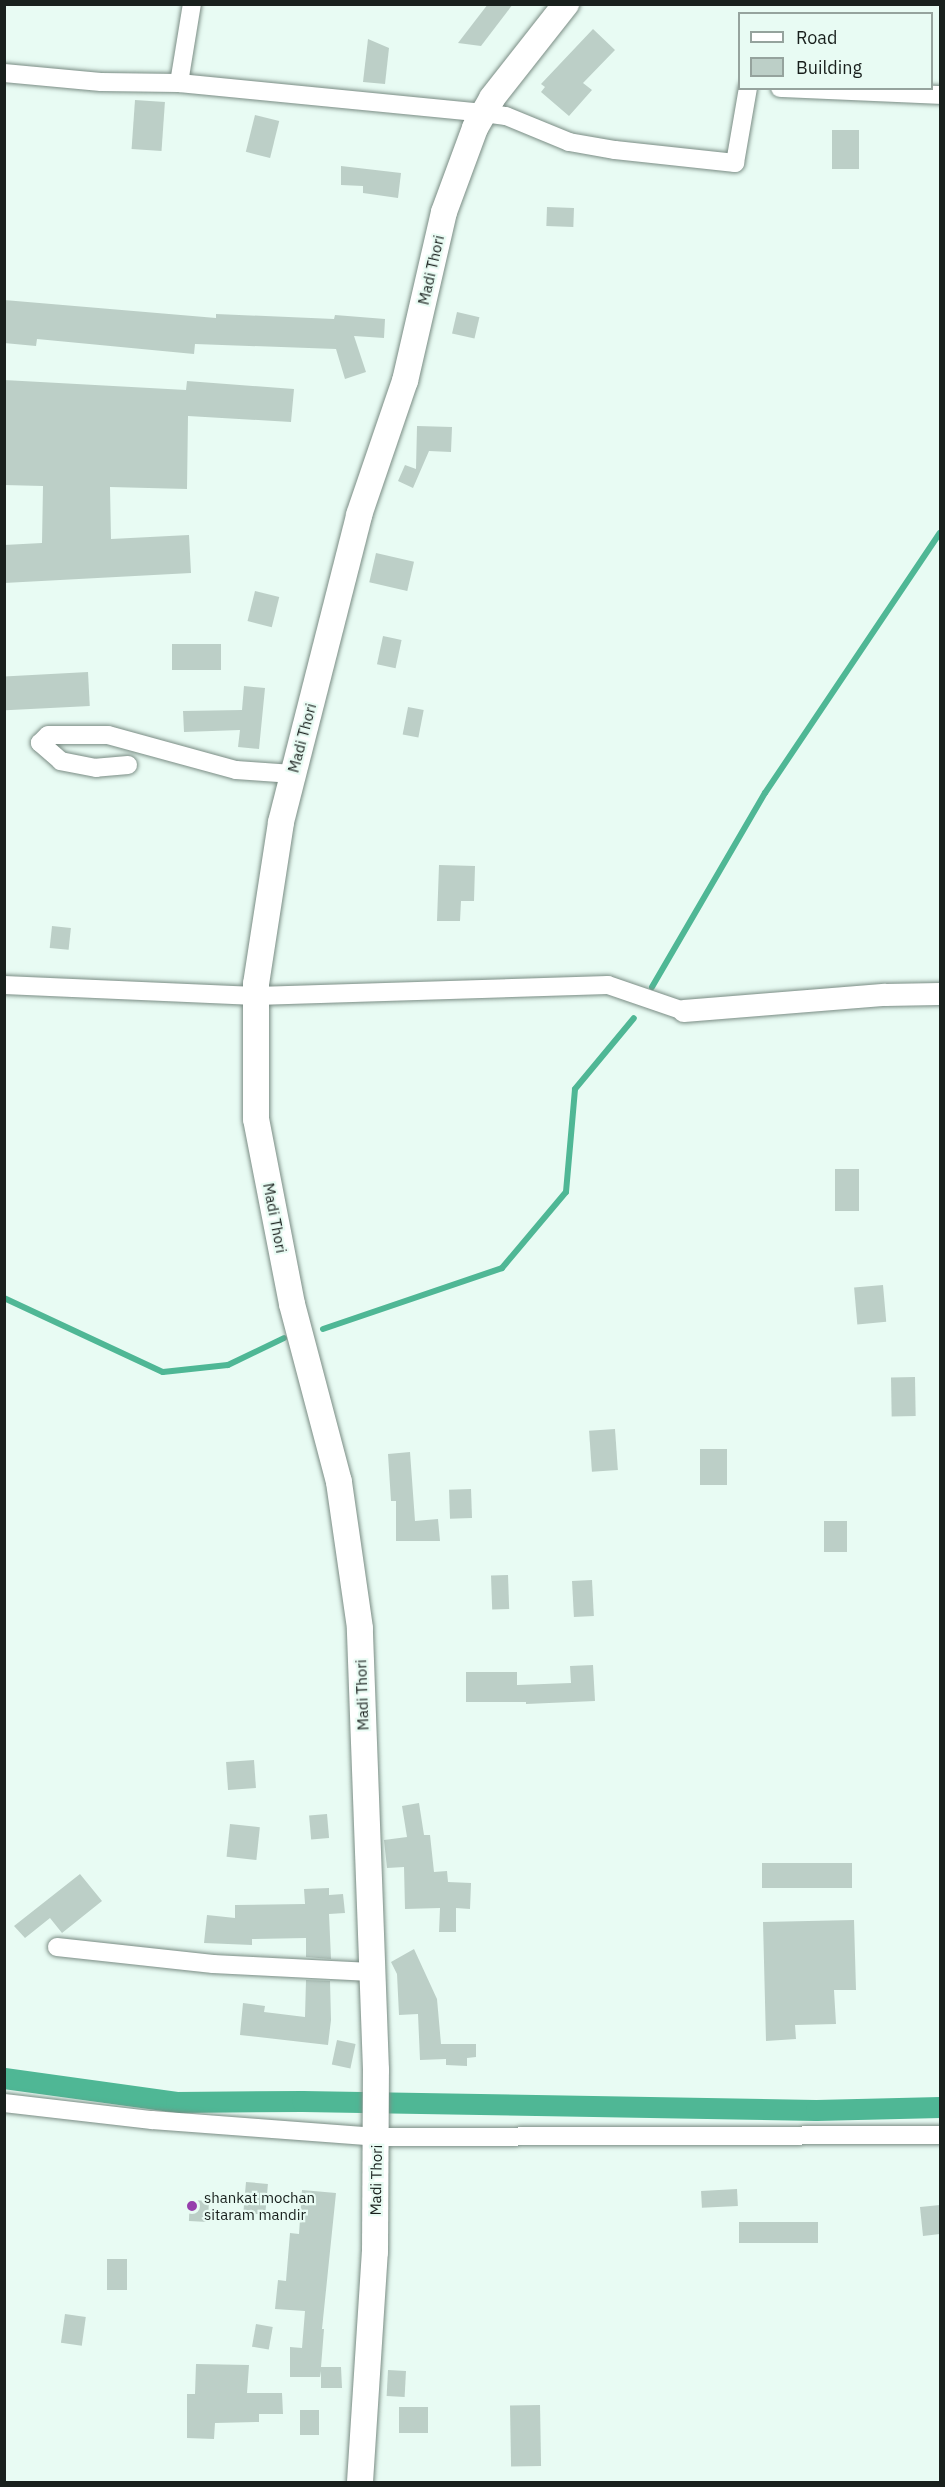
<!DOCTYPE html>
<style>
body{margin:0}
#map{position:relative;width:945px;height:2487px;overflow:hidden;background:#e8fbf3;font-family:"IBM Plex Sans",sans-serif}
div>[style]{position:absolute}
.stream>*{height:6px;margin:-3px;padding:0 3px;transform-origin:3px;border-radius:3px;background:#4fb795}
.canal>*{height:21px;margin:-10.5px;padding:0 10.5px;transform-origin:10.5px;border-radius:10.5px;background:#4fb795}
.building>*{inset:0;background:#bccfc7;transform-origin:0 0}
.roads{filter:drop-shadow(0 0 2px #7a8c84) drop-shadow(0 0 2px #7a8c84)}
.minor>*{height:18px;margin:-9px;padding:0 9px;transform-origin:9px;border-radius:9px;background:#fff}
.tertiary>*{height:22px;margin:-11px;padding:0 11px;transform-origin:11px;border-radius:11px;background:#fff}
.secondary>*{height:26px;margin:-13px;padding:0 13px;transform-origin:13px;border-radius:13px;background:#fff}
.dots>*{width:16px;height:16px;translate:-50% -50%;box-sizing:border-box;border:3px solid #e8fbf3;border-radius:50%}
span{translate:-50% -50%;white-space:nowrap;text-align:center;line-height:1.15;-webkit-text-stroke:4.5px #e8fbf3;paint-order:stroke}
.street-label{font-size:15px;color:#19201d}
.poi-label{font-size:15px;color:#19201d}
.left{translate:0 -50%;text-align:left}
.frame{position:absolute;inset:0;border:6px solid #19201d;pointer-events:none}
.legend{position:absolute;left:738px;top:12px;width:195px;height:78px;box-sizing:border-box;background:#e8fbf3;border:2px solid #95a39d;margin:0;padding:8px 10px;list-style:none;font-size:18px;color:#19201d}
.legend li{display:flex;align-items:center;gap:12px;height:30px}
.legend b{width:30px;border:2px solid #95a39d}
</style>
<div id="map">
<div class="stream">
<i style="left:652px;top:987px;width:225px;rotate:-59.8deg"></i>
<i style="left:765px;top:793px;width:313px;rotate:-56.1deg"></i>
<i style="left:4px;top:1298px;width:175px;rotate:25deg"></i>
<i style="left:163px;top:1372px;width:65px;rotate:-6.1deg"></i>
<i style="left:228px;top:1365px;width:62px;rotate:-25.7deg"></i>
<i style="left:323px;top:1329px;width:189px;rotate:-18.8deg"></i>
<i style="left:502px;top:1268px;width:99px;rotate:-49.9deg"></i>
<i style="left:566px;top:1192px;width:103px;rotate:-85deg"></i>
<i style="left:575px;top:1089px;width:92px;rotate:-50.3deg"></i>
</div>
<div class="canal">
<i style="left:4px;top:2078px;width:174px;rotate:7.9deg"></i>
<i style="left:176px;top:2102px;width:126px;rotate:-0.5deg"></i>
<i style="left:302px;top:2101px;width:514px;rotate:1deg"></i>
<i style="left:816px;top:2110px;width:124px;rotate:-1.4deg"></i>
</div>
<div class="building">
<i style="clip-path:polygon(488px 4px,513px 4px,481px 46px,458px 43px)"></i>
<i style="clip-path:polygon(593px 29px,615px 50px,583px 83px,592px 90px,569px 116px,541px 92px,545px 87px,541px 84px)"></i>
<i style="clip-path:polygon(368px 39px,389px 48px,385px 84px,363px 82px)"></i>
<i style="left:135px;top:100px;width:30px;height:49px;rotate:4deg"></i>
<i style="left:255px;top:115px;width:25px;height:38px;rotate:14deg"></i>
<i style="left:832px;top:130px;width:27px;height:39px"></i>
<i style="clip-path:polygon(341px 166px,401px 173px,398px 198px,363px 193px,363px 186px,341px 185px)"></i>
<i style="left:547px;top:207px;width:27px;height:19px;rotate:2deg"></i>
<i style="clip-path:polygon(4px 300px,216px 318px,216px 314px,334px 319px,335px 315px,385px 319px,384px 338px,354px 336px,366px 372px,345px 379px,336px 349px,195px 344px,194px 354px,37px 339px,36px 346px,4px 343px)"></i>
<i style="left:457px;top:312px;width:23px;height:22px;rotate:13deg"></i>
<i style="clip-path:polygon(4px 380px,186px 390px,187px 381px,294px 389px,291px 422px,188px 416px,187px 489px,110px 487px,111px 539px,189px 535px,191px 573px,4px 583px,4px 545px,42px 543px,43px 486px,4px 485px)"></i>
<i style="clip-path:polygon(417px 426px,452px 427px,451px 452px,429px 451px,413px 488px,398px 481px,405px 465px,416px 469px)"></i>
<i style="left:376px;top:553px;width:39px;height:30px;rotate:13deg"></i>
<i style="left:255px;top:591px;width:25px;height:31px;rotate:14deg"></i>
<i style="left:383px;top:636px;width:19px;height:29px;rotate:12deg"></i>
<i style="left:172px;top:644px;width:49px;height:26px"></i>
<i style="left:88px;top:672px;width:34px;height:84px;rotate:87deg"></i>
<i style="clip-path:polygon(244px 686px,265px 688px,259px 749px,238px 747px,240px 730px,184px 732px,183px 711px,242px 710px)"></i>
<i style="left:408px;top:707px;width:16px;height:28px;rotate:11deg"></i>
<i style="clip-path:polygon(439px 865px,475px 866px,474px 901px,461px 901px,460px 921px,437px 921px)"></i>
<i style="left:52px;top:926px;width:19px;height:22px;rotate:6deg"></i>
<i style="left:835px;top:1169px;width:24px;height:42px"></i>
<i style="left:883px;top:1285px;width:37px;height:29px;rotate:85deg"></i>
<i style="left:915px;top:1377px;width:39px;height:24px;rotate:89deg"></i>
<i style="left:615px;top:1429px;width:41px;height:26px;rotate:86deg"></i>
<i style="left:700px;top:1449px;width:27px;height:36px"></i>
<i style="clip-path:polygon(410px 1452px,415px 1521px,438px 1519px,440px 1541px,396px 1541px,396px 1501px,391px 1501px,388px 1454px)"></i>
<i style="left:471px;top:1489px;width:29px;height:22px;rotate:88deg"></i>
<i style="left:824px;top:1521px;width:23px;height:31px"></i>
<i style="left:508px;top:1575px;width:34px;height:17px;rotate:88deg"></i>
<i style="left:592px;top:1580px;width:36px;height:20px;rotate:87deg"></i>
<i style="clip-path:polygon(593px 1665px,595px 1701px,526px 1704px,526px 1702px,466px 1702px,466px 1672px,517px 1672px,517px 1685px,571px 1683px,570px 1666px)"></i>
<i style="left:254px;top:1760px;width:28px;height:28px;rotate:86deg"></i>
<i style="clip-path:polygon(419px 1803px,424px 1835px,430px 1835px,434px 1872px,447px 1871px,448px 1882px,471px 1883px,470px 1909px,456px 1908px,456px 1932px,439px 1932px,440px 1908px,405px 1909px,404px 1867px,387px 1868px,384px 1840px,407px 1837px,402px 1806px)"></i>
<i style="left:327px;top:1814px;width:24px;height:18px;rotate:85deg"></i>
<i style="left:230px;top:1824px;width:30px;height:33px;rotate:6deg"></i>
<i style="left:852px;top:1863px;width:25px;height:90px;rotate:90deg"></i>
<i style="clip-path:polygon(80px 1874px,102px 1901px,62px 1933px,50px 1918px,25px 1938px,14px 1926px)"></i>
<i style="clip-path:polygon(329px 1888px,329px 1895px,343px 1894px,345px 1913px,329px 1914px,331px 1959px,306px 1957px,306px 1938px,252px 1939px,252px 1945px,204px 1943px,207px 1915px,235px 1918px,235px 1905px,305px 1904px,304px 1889px)"></i>
<i style="clip-path:polygon(854px 1920px,856px 1990px,834px 1990px,836px 2024px,795px 2025px,796px 2039px,766px 2041px,763px 1922px)"></i>
<i style="clip-path:polygon(414px 1949px,437px 1999px,441px 2044px,476px 2044px,476px 2057px,467px 2058px,467px 2066px,446px 2065px,446px 2059px,420px 2060px,418px 2014px,399px 2015px,397px 1974px,391px 1962px)"></i>
<i style="clip-path:polygon(306px 1980px,330px 1981px,331px 2020px,328px 2045px,240px 2035px,243px 2003px,265px 2006px,264px 2012px,305px 2017px)"></i>
<i style="left:337px;top:2040px;width:19px;height:25px;rotate:12deg"></i>
<i style="left:246px;top:2182px;width:22px;height:31px;rotate:5deg"></i>
<i style="left:737px;top:2189px;width:17px;height:36px;rotate:87deg"></i>
<i style="clip-path:polygon(302px 2190px,336px 2193px,322px 2329px,324px 2329px,321px 2367px,341px 2367px,342px 2388px,321px 2388px,321px 2371px,320px 2377px,290px 2377px,290px 2347px,302px 2348px,305px 2311px,275px 2309px,278px 2280px,286px 2281px,290px 2233px,299px 2234px)"></i>
<i style="left:190px;top:2200px;width:19px;height:21px;rotate:3deg"></i>
<i style="clip-path:polygon(940px 2205px,940px 2234px,923px 2236px,920px 2207px)"></i>
<i style="left:818px;top:2222px;width:21px;height:79px;rotate:90deg"></i>
<i style="left:107px;top:2259px;width:20px;height:31px"></i>
<i style="left:65px;top:2314px;width:21px;height:29px;rotate:8deg"></i>
<i style="left:256px;top:2324px;width:17px;height:23px;rotate:10deg"></i>
<i style="clip-path:polygon(196px 2364px,249px 2365px,247px 2393px,282px 2393px,283px 2414px,259px 2414px,259px 2422px,215px 2423px,214px 2439px,187px 2438px,187px 2394px,195px 2394px)"></i>
<i style="left:388px;top:2370px;width:18px;height:26px;rotate:3deg"></i>
<i style="left:540px;top:2405px;width:61px;height:30px;rotate:89deg"></i>
<i style="left:399px;top:2407px;width:29px;height:26px"></i>
<i style="left:300px;top:2410px;width:19px;height:25px"></i>
</div>
<div class="roads">
<div class="minor">
<i style="left:4px;top:73px;width:97px;rotate:5.3deg"></i>
<i style="left:101px;top:82px;width:78px;rotate:0.7deg"></i>
<i style="left:179px;top:83px;width:306px;rotate:5.6deg"></i>
<i style="left:484px;top:113px;width:22px;rotate:8deg"></i>
<i style="left:506px;top:116px;width:68px;rotate:22.4deg"></i>
<i style="left:569px;top:142px;width:47px;rotate:9.9deg"></i>
<i style="left:615px;top:150px;width:121px;rotate:6.2deg"></i>
<i style="left:735px;top:163px;width:76px;rotate:-80.2deg"></i>
<i style="left:179px;top:83px;width:80px;rotate:-80.7deg"></i>
<i style="left:780px;top:88px;width:160px;rotate:2.5deg"></i>
<i style="left:128px;top:765px;width:32px;rotate:175deg"></i>
<i style="left:96px;top:768px;width:36px;rotate:-169deg"></i>
<i style="left:61px;top:761px;width:28px;rotate:-139deg"></i>
<i style="left:40px;top:743px;width:11px;rotate:-45deg"></i>
<i style="left:48px;top:735px;width:60px"></i>
<i style="left:108px;top:735px;width:133px;rotate:15.3deg"></i>
<i style="left:236px;top:770px;width:57px;rotate:4deg"></i>
<i style="left:4px;top:985px;width:252px;rotate:2.5deg"></i>
<i style="left:256px;top:996px;width:352px;rotate:-1.8deg"></i>
<i style="left:608px;top:985px;width:80px;rotate:18.9deg"></i>
<i style="left:57px;top:1947px;width:157px;rotate:6.2deg"></i>
<i style="left:213px;top:1964px;width:158px;rotate:2.9deg"></i>
<i style="left:4px;top:2103px;width:149px;rotate:6.6deg"></i>
<i style="left:152px;top:2120px;width:225px;rotate:4.3deg"></i>
<i style="left:376px;top:2137px;width:564px;rotate:-0.2deg"></i>
</div>
<div class="tertiary">
<i style="left:684px;top:1011px;width:202px;rotate:-4.6deg"></i>
<i style="left:885px;top:995px;width:55px;rotate:-1deg"></i>
</div>
<div class="secondary">
<i style="left:360px;top:2482px;width:230px;rotate:-86.3deg"></i>
<i style="left:375px;top:2252px;width:182px;rotate:-89.7deg"></i>
<i style="left:376px;top:2070px;width:442px;rotate:-92.1deg"></i>
<i style="left:360px;top:1628px;width:148px;rotate:-98.2deg"></i>
<i style="left:339px;top:1482px;width:184px;rotate:-104.8deg"></i>
<i style="left:292px;top:1304px;width:188px;rotate:-101deg"></i>
<i style="left:256px;top:1119px;width:135px;rotate:-90deg"></i>
<i style="left:256px;top:984px;width:164px;rotate:-81.2deg"></i>
<i style="left:281px;top:822px;width:317px;rotate:-75.7deg"></i>
<i style="left:359px;top:515px;width:142px;rotate:-71.1deg"></i>
<i style="left:405px;top:381px;width:173px;rotate:-77deg"></i>
<i style="left:444px;top:212px;width:90px;rotate:-69.7deg"></i>
<i style="left:475px;top:128px;width:34px;rotate:-60deg"></i>
<i style="left:492px;top:98px;width:120px;rotate:-51.8deg"></i>
</div>
</div>
<div class="dots">
<i style="left:192px;top:2206px;background:#963fac"></i>
</div>
<div class="street-label">
<span style="left:431px;top:270px;rotate:-77deg">Madi Thori</span>
<span style="left:302px;top:738px;rotate:-75deg">Madi Thori</span>
<span style="left:275px;top:1218px;rotate:79deg">Madi Thori</span>
<span style="left:362px;top:1695px;rotate:-92deg">Madi Thori</span>
<span style="left:376px;top:2180px;rotate:-89deg">Madi Thori</span>
</div>
<div class="poi-label">
<span class="left" style="left:204px;top:2206px">shankat mochan<br>sitaram mandir</span>
</div>
<div class="frame"></div>
<ul class="legend">
<li><b style="height:8px;background:#fff"></b>Road</li>
<li><b style="height:16px;background:#bccfc7"></b>Building</li>
</ul>
</div>
